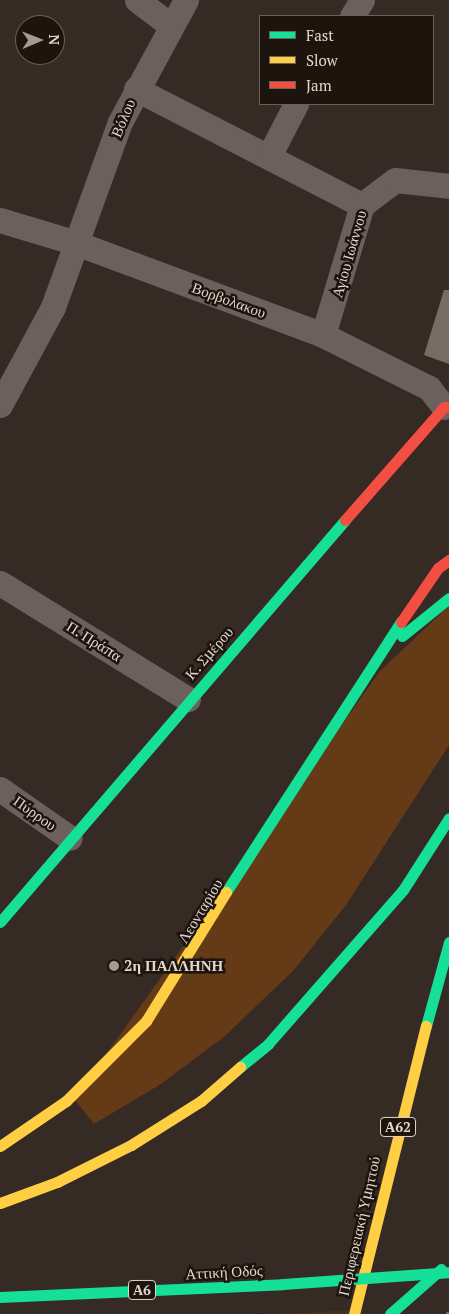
<!DOCTYPE html>
<meta charset="utf-8">
<style>
body{margin:0}
#map{position:relative;width:449px;height:1314px;overflow:hidden;background:#352a24;font-family:"PT Serif",serif}
div>[style]{position:absolute}
.built>*{inset:0;background:#473020}
.green>*{inset:0;background:#653a17}
.building>*{inset:0;background:#756d66}
.street>*{height:25px;margin:-12.5px;padding:0 12.5px;transform-origin:12.5px;border-radius:12.5px;background:#6c605d}
.fast>*{height:11px;margin:-5.5px;padding:0 5.5px;transform-origin:5.5px;border-radius:5.5px;background:#16e098}
.slow>*{height:11px;margin:-5.5px;padding:0 5.5px;transform-origin:5.5px;border-radius:5.5px;background:#ffcf43}
.jam>*{height:11px;margin:-5.5px;padding:0 5.5px;transform-origin:5.5px;border-radius:5.5px;background:#f24e42}
.rail>*{height:4px;margin-top:-2px;transform-origin:0;background:repeating-linear-gradient(90deg,#6d6360 0 8px,transparent 0 12px)}
.fast-bridge>*{height:11px;margin:-5.5px;padding:0 5.5px;transform-origin:5.5px;border-radius:5.5px;background:#16e098}
.dots>*{width:14px;height:14px;translate:-50% -50%;box-sizing:border-box;border:2px solid #1d140e;border-radius:50%}
span{translate:-50% -50%;white-space:nowrap;text-align:center;line-height:1.15;-webkit-text-stroke:5px #1d140e;paint-order:stroke}
.shield-label span{padding:1px 4px;background:#1d140e;border:1px solid;border-radius:4px;-webkit-text-stroke-width:0}
.shield-label{font-size:14px;color:#e2d5cd;font-weight:700}
.street-label{font-size:15px;color:#e2d5cd}
.poi-label{font-size:15px;color:#e2d5cd;font-weight:700}
.left{translate:0 -50%;text-align:left}
.legend{position:absolute;left:259px;top:15px;width:175px;height:90px;box-sizing:border-box;background:#1d140e;border:1px solid #6c615a;margin:0;padding:6px 9px;list-style:none;font-size:15px;color:#e2d5cd}
.legend li{display:flex;align-items:center;gap:10px;height:25px}
.legend b{width:25px;border:1px solid #6c615a}
.north{position:absolute;left:15px;top:15px;width:50px;height:50px;box-sizing:border-box;background:#1d140e;border:1px solid #6c615a;border-radius:50%;rotate:89deg;font-size:14px;font-weight:700;line-height:20px;text-align:center;color:#e2d5cd}
.north::after{content:'';display:block;margin:auto;width:18px;height:22px;background:#a59992;clip-path:polygon(50% 0,100% 100%,50% 72%,0 100%)}
</style>
<div id="map">
<div class="built">
<i style="clip-path:polygon(365px 1309px,360px 1314px,257px 1314px,301px 1313px)"></i>
</div>
<div class="green">
<i style="clip-path:polygon(449px 606px,449px 745px,346px 905px,293px 971px,225px 1036px,161px 1084px,94px 1124px,74px 1099px,380px 671px)"></i>
</div>
<div class="building">
<i style="clip-path:polygon(444px 290px,449px 290px,449px 364px,424px 355px)"></i>
</div>
<div class="street">
<i style="left:137px;top:0;width:41px;rotate:37.1deg"></i>
<i style="left:352px;top:16px;width:19px;rotate:-58deg"></i>
<i style="left:136px;top:89px;width:254px;rotate:27.2deg"></i>
<i style="left:269px;top:156px;width:59px;rotate:-62.6deg"></i>
<i style="left:0;top:220px;width:79px;rotate:16.8deg"></i>
<i style="left:76px;top:243px;width:264px;rotate:20.4deg"></i>
<i style="left:323px;top:335px;width:119px;rotate:26.6deg"></i>
<i style="left:429px;top:388px;width:24px;rotate:52deg"></i>
<i style="left:323px;top:335px;width:136px;rotate:-73.3deg"></i>
<i style="left:362px;top:205px;width:41px;rotate:-37.1deg"></i>
<i style="left:395px;top:180px;width:54px;rotate:6.3deg"></i>
<i style="left:0;top:405px;width:111px;rotate:-61.6deg"></i>
<i style="left:53px;top:307px;width:197px;rotate:-70.1deg"></i>
<i style="left:120px;top:122px;width:139px;rotate:-61.6deg"></i>
<i style="left:0;top:583px;width:221px;rotate:31.7deg"></i>
<i style="left:0;top:789px;width:85px;rotate:35deg"></i>
</div>
<div class="fast">
<i style="left:402px;top:636px;width:60px;rotate:-39deg"></i>
<i style="left:226px;top:892px;width:322px;rotate:-57.1deg"></i>
<i style="left:0;top:922px;width:530px;rotate:-49.36deg"></i>
<i style="left:426px;top:1026px;width:87px;rotate:-74.7deg"></i>
<i style="left:240px;top:1067px;width:36px;rotate:-39deg"></i>
<i style="left:268px;top:1044px;width:205px;rotate:-48.8deg"></i>
<i style="left:403px;top:890px;width:85px;rotate:-57.4deg"></i>
<i style="left:0;top:1297px;width:283px;rotate:-2.6deg"></i>
</div>
<div class="slow">
<i style="left:0;top:1146px;width:80px;rotate:-34.3deg"></i>
<i style="left:66px;top:1101px;width:113px;rotate:-45deg"></i>
<i style="left:146px;top:1021px;width:152px;rotate:-58.2deg"></i>
<i style="left:0;top:1203px;width:61px;rotate:-20.2deg"></i>
<i style="left:57px;top:1182px;width:83px;rotate:-26.6deg"></i>
<i style="left:131px;top:1145px;width:83px;rotate:-32.2deg"></i>
<i style="left:201px;top:1101px;width:52px;rotate:-41.1deg"></i>
<i style="left:354px;top:1314px;width:297px;rotate:-76deg"></i>
</div>
<div class="jam">
<i style="left:345px;top:520px;width:150px;rotate:-48.8deg"></i>
<i style="left:444px;top:407px;width:5px"></i>
<i style="left:401px;top:622px;width:65px;rotate:-55.6deg"></i>
<i style="left:438px;top:568px;width:14px;rotate:-36deg"></i>
</div>
<div class="rail">
<i style="left:446px;top:1314px;width:3px"></i>
</div>
<div class="fast-bridge">
<i style="left:283px;top:1284px;width:166px;rotate:-4.1deg"></i>
<i style="left:390px;top:1314px;width:68px;rotate:-41.4deg"></i>
</div>
<div class="dots">
<i style="left:114px;top:966px;background:#a59992"></i>
</div>
<div class="shield-label">
<span style="left:398px;top:1127px">Α62</span>
<span style="left:142px;top:1290px">Α6</span>
</div>
<div class="street-label">
<span style="left:123px;top:118px;rotate:-67deg">Βόλου</span>
<span style="left:349px;top:254px;rotate:-74deg">Αγίου Ιωάννου</span>
<span style="left:229px;top:300px;rotate:20deg">Βορβολακου</span>
<span style="left:94px;top:641px;rotate:32deg">Π. Πράπα</span>
<span style="left:209px;top:653px;rotate:-49deg">Κ. Σμέρου</span>
<span style="left:35px;top:813px;rotate:35deg">Πύρρου</span>
<span style="left:200px;top:911px;rotate:-59deg">Λεονταρίου</span>
<span style="left:359px;top:1226px;rotate:-77deg">Περιφερειακή Υμηττού</span>
<span style="left:224px;top:1272px;rotate:-3deg">Αττική Οδός</span>
</div>
<div class="poi-label">
<span class="left" style="left:124px;top:966px">2η ΠΑΛΛΗΝΗ</span>
</div>
<ul class="legend">
<li><b style="height:6px;background:#16e098"></b>Fast</li>
<li><b style="height:6px;background:#ffcf43"></b>Slow</li>
<li><b style="height:6px;background:#f24e42"></b>Jam</li>
</ul>
<div class="north">N</div>
</div>
